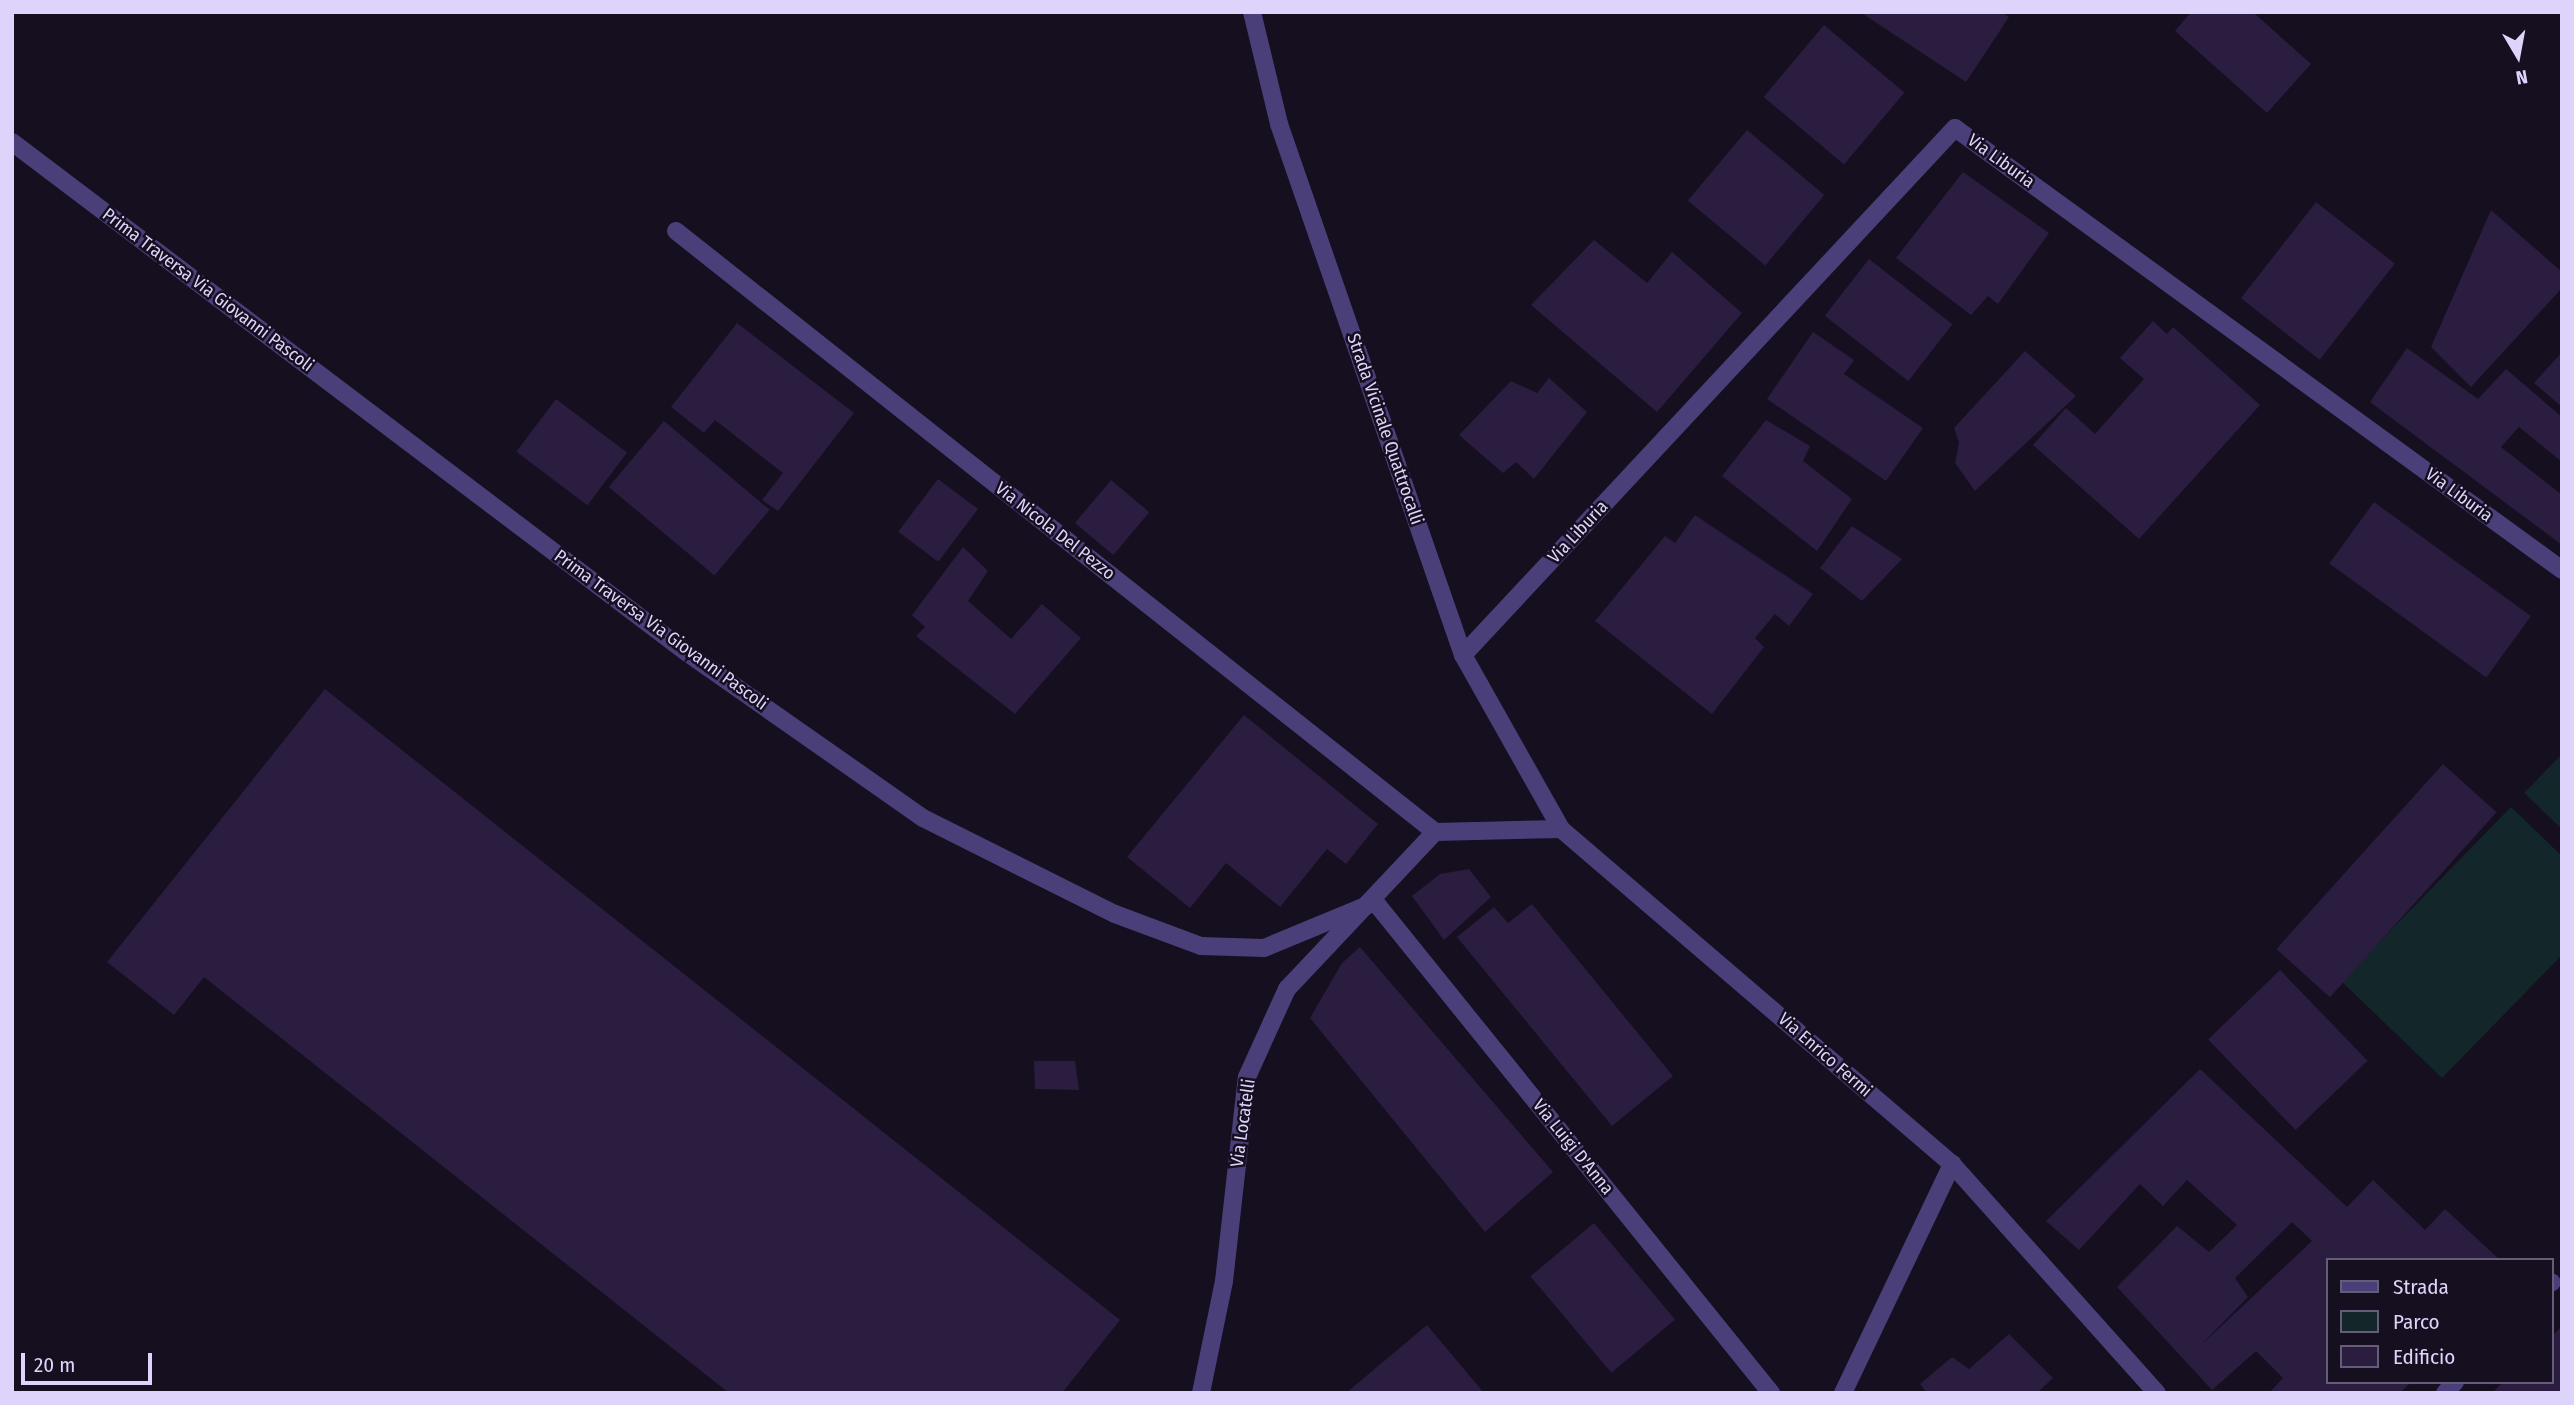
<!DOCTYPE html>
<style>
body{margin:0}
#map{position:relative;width:2574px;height:1405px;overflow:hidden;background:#150f20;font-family:"Fira Sans Condensed",sans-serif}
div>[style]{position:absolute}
.green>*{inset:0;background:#132629}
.building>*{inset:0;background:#2a1d3f;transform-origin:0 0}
.minor>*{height:18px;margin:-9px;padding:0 9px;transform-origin:9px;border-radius:9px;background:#4b3f7a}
span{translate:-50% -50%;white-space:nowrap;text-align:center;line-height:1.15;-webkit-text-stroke:5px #150f20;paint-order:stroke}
.street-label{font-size:18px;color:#ded3fa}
.frame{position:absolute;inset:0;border:14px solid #ded3fa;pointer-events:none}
.legend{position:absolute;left:2326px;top:1258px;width:228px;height:126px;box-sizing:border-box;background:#150f20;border:2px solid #655d77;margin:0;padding:9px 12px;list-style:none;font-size:21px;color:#ded3fa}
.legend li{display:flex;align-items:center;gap:14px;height:35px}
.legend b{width:35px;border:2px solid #655d77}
.north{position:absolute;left:2483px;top:21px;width:70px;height:70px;-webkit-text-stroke:5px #150f20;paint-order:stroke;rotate:170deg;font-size:19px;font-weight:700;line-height:28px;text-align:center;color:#ded3fa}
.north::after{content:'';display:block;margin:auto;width:24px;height:32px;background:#ded3fa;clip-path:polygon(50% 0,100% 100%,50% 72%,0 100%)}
.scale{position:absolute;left:21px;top:1353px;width:131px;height:32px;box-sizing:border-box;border:4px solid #ded3fa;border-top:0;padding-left:9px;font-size:21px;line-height:24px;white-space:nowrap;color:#ded3fa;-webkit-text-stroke:5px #150f20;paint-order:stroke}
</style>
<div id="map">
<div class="green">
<i style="clip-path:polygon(2562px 754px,2562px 829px,2524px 793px)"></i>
<i style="clip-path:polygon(2511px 807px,2562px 856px,2562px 955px,2442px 1078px,2341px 981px)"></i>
</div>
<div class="building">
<i style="clip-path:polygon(1860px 12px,2002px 12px,2009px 17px,1966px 82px)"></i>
<i style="clip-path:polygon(2191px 12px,2253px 12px,2311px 64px,2267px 113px,2175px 31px)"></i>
<i style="left:1824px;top:25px;width:105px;height:94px;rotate:40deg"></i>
<i style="left:1747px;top:130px;width:101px;height:92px;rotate:40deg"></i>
<i style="clip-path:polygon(1963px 172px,2049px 233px,1998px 304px,1988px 296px,1971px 315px,1896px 258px)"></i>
<i style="left:2316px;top:202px;width:100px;height:122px;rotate:38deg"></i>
<i style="clip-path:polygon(2491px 210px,2562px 272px,2562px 288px,2471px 387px,2431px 347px)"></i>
<i style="clip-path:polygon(1594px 240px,1647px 283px,1672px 252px,1742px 313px,1657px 412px,1531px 305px)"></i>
<i style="left:1869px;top:259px;width:106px;height:72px;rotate:38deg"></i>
<i style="clip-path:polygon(2153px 321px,2167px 334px,2173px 327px,2260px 405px,2139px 539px,2033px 445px,2066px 408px,2095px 434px,2144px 379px,2120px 358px)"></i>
<i style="clip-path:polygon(737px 323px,854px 413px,778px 511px,762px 500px,783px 473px,715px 420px,704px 433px,671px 407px)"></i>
<i style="clip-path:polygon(1813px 332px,1854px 360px,1844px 374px,1923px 428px,1886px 481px,1767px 399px)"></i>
<i style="clip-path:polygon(2407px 348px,2478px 399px,2506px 369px,2562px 417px,2562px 462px,2519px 427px,2501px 447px,2562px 495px,2562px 545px,2370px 402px)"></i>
<i style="clip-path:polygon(2025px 351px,2076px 396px,1975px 491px,1955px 463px,1959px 442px,1954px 428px)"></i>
<i style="clip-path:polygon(2562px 352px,2562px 407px,2534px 383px)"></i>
<i style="clip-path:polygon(1549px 378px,1587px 412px,1534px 479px,1516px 462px,1503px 473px,1459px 435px,1511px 381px,1537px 393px)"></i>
<i style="left:556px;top:399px;width:89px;height:66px;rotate:37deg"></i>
<i style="clip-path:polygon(1766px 420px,1810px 446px,1803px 461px,1852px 499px,1817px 551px,1722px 476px)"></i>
<i style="left:664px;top:421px;width:138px;height:86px;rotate:40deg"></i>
<i style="left:938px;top:479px;width:50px;height:66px;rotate:37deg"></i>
<i style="left:1111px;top:480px;width:50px;height:56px;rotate:40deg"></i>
<i style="left:2374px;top:502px;width:194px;height:76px;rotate:36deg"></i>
<i style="clip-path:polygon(1695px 515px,1813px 594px,1789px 626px,1775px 614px,1755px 638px,1764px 647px,1712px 714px,1595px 621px,1665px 536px,1675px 543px)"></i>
<i style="clip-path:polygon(1852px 526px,1902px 559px,1862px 601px,1820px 568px)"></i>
<i style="clip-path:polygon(963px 547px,988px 571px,968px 601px,1011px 639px,1042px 604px,1081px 638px,1015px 714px,916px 636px,925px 627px,912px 615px)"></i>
<i style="clip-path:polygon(325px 689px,1120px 1320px,1062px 1393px,729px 1393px,204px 977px,174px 1015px,107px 962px)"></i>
<i style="clip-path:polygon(1244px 715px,1378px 824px,1346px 864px,1327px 849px,1280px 907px,1226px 863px,1190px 908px,1127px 857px)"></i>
<i style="left:2443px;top:764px;width:72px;height:249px;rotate:42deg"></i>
<i style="clip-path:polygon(1469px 869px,1491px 897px,1444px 940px,1412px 896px,1440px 874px)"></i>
<i style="clip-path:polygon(1532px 904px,1673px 1076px,1612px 1126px,1457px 937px,1494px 907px,1508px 923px)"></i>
<i style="clip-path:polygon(1360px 947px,1553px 1172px,1485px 1232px,1310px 1018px,1342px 963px)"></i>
<i style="left:2280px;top:970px;width:126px;height:100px;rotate:46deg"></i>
<i style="clip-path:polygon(1034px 1061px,1075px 1061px,1079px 1090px,1035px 1089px)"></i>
<i style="clip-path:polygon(evenodd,2200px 1069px,2347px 1207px,2373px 1180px,2425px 1230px,2445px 1209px,2500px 1260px,2327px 1260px,2327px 1382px,2411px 1382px,2400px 1393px,2269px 1393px,2283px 1378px,2256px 1351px,2212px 1390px,2117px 1287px,2177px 1226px,2209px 1252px,2237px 1225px,2187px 1180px,2163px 1206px,2140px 1184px,2079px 1250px,2046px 1221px,2200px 1069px,2292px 1222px,2312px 1241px,2199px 1347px,2248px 1297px,2235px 1278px,2292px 1222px)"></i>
<i style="left:1594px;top:1223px;width:126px;height:83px;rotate:50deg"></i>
<i style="clip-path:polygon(1427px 1325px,1484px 1393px,1346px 1393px)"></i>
<i style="clip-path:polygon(2562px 1326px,2562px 1393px,2494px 1391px,2503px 1382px,2551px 1382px,2551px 1337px)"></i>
<i style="clip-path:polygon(2009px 1334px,2053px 1378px,2037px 1393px,1927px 1393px,1920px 1384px,1952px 1357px,1969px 1369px)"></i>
</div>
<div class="minor">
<i style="left:1252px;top:12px;width:115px;rotate:76.4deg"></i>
<i style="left:1279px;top:124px;width:562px;rotate:70.89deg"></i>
<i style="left:1463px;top:655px;width:200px;rotate:60.6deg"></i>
<i style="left:12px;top:142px;width:845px;rotate:37.11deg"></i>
<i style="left:686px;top:652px;width:289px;rotate:35deg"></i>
<i style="left:923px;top:818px;width:215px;rotate:26.6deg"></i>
<i style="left:1115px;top:914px;width:92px;rotate:20.4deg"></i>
<i style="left:1201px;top:946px;width:63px;rotate:1.8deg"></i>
<i style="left:1264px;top:948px;width:120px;rotate:-22.5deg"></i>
<i style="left:1375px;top:902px;width:631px;rotate:51.11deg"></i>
<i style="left:676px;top:231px;width:968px;rotate:38.37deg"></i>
<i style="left:1463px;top:655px;width:721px;rotate:-46.97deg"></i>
<i style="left:1955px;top:128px;width:751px;rotate:36.06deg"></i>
<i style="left:1435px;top:832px;width:126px;rotate:-1.4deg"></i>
<i style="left:1561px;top:829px;width:515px;rotate:40.59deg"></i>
<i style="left:1952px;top:1164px;width:307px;rotate:48.2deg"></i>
<i style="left:2551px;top:1283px;width:1px;rotate:-45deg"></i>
<i style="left:1201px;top:1393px;width:114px;rotate:-78.4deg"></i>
<i style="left:1224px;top:1281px;width:205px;rotate:-83.6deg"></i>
<i style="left:1247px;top:1077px;width:97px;rotate:-65.6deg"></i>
<i style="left:1287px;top:989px;width:216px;rotate:-46.7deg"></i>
<i style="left:1843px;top:1393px;width:254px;rotate:-64.5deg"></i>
<i style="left:2445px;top:1393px;width:15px;rotate:-48deg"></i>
</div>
<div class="street-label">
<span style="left:2001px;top:161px;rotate:36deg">Via Liburia</span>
<span style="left:208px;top:290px;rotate:37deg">Prima Traversa Via Giovanni Pascoli</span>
<span style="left:1385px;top:429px;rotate:71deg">Strada Vicinale Quattrocalli</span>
<span style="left:2459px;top:495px;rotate:36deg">Via Liburia</span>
<span style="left:1055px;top:531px;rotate:38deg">Via Nicola Del Pezzo</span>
<span style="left:1578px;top:532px;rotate:-47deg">Via Liburia</span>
<span style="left:661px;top:630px;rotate:36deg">Prima Traversa Via Giovanni Pascoli</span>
<span style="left:1825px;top:1055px;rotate:41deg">Via Enrico Fermi</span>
<span style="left:1243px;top:1123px;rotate:-82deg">Via Locatelli</span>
<span style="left:1573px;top:1147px;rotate:51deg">Via Luigi D'Anna</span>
</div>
<div class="frame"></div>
<ul class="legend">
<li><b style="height:9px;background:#4b3f7a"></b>Strada</li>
<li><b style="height:19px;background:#132629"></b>Parco</li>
<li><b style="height:19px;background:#2a1d3f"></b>Edificio</li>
</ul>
<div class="north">N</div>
<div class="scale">20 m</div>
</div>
